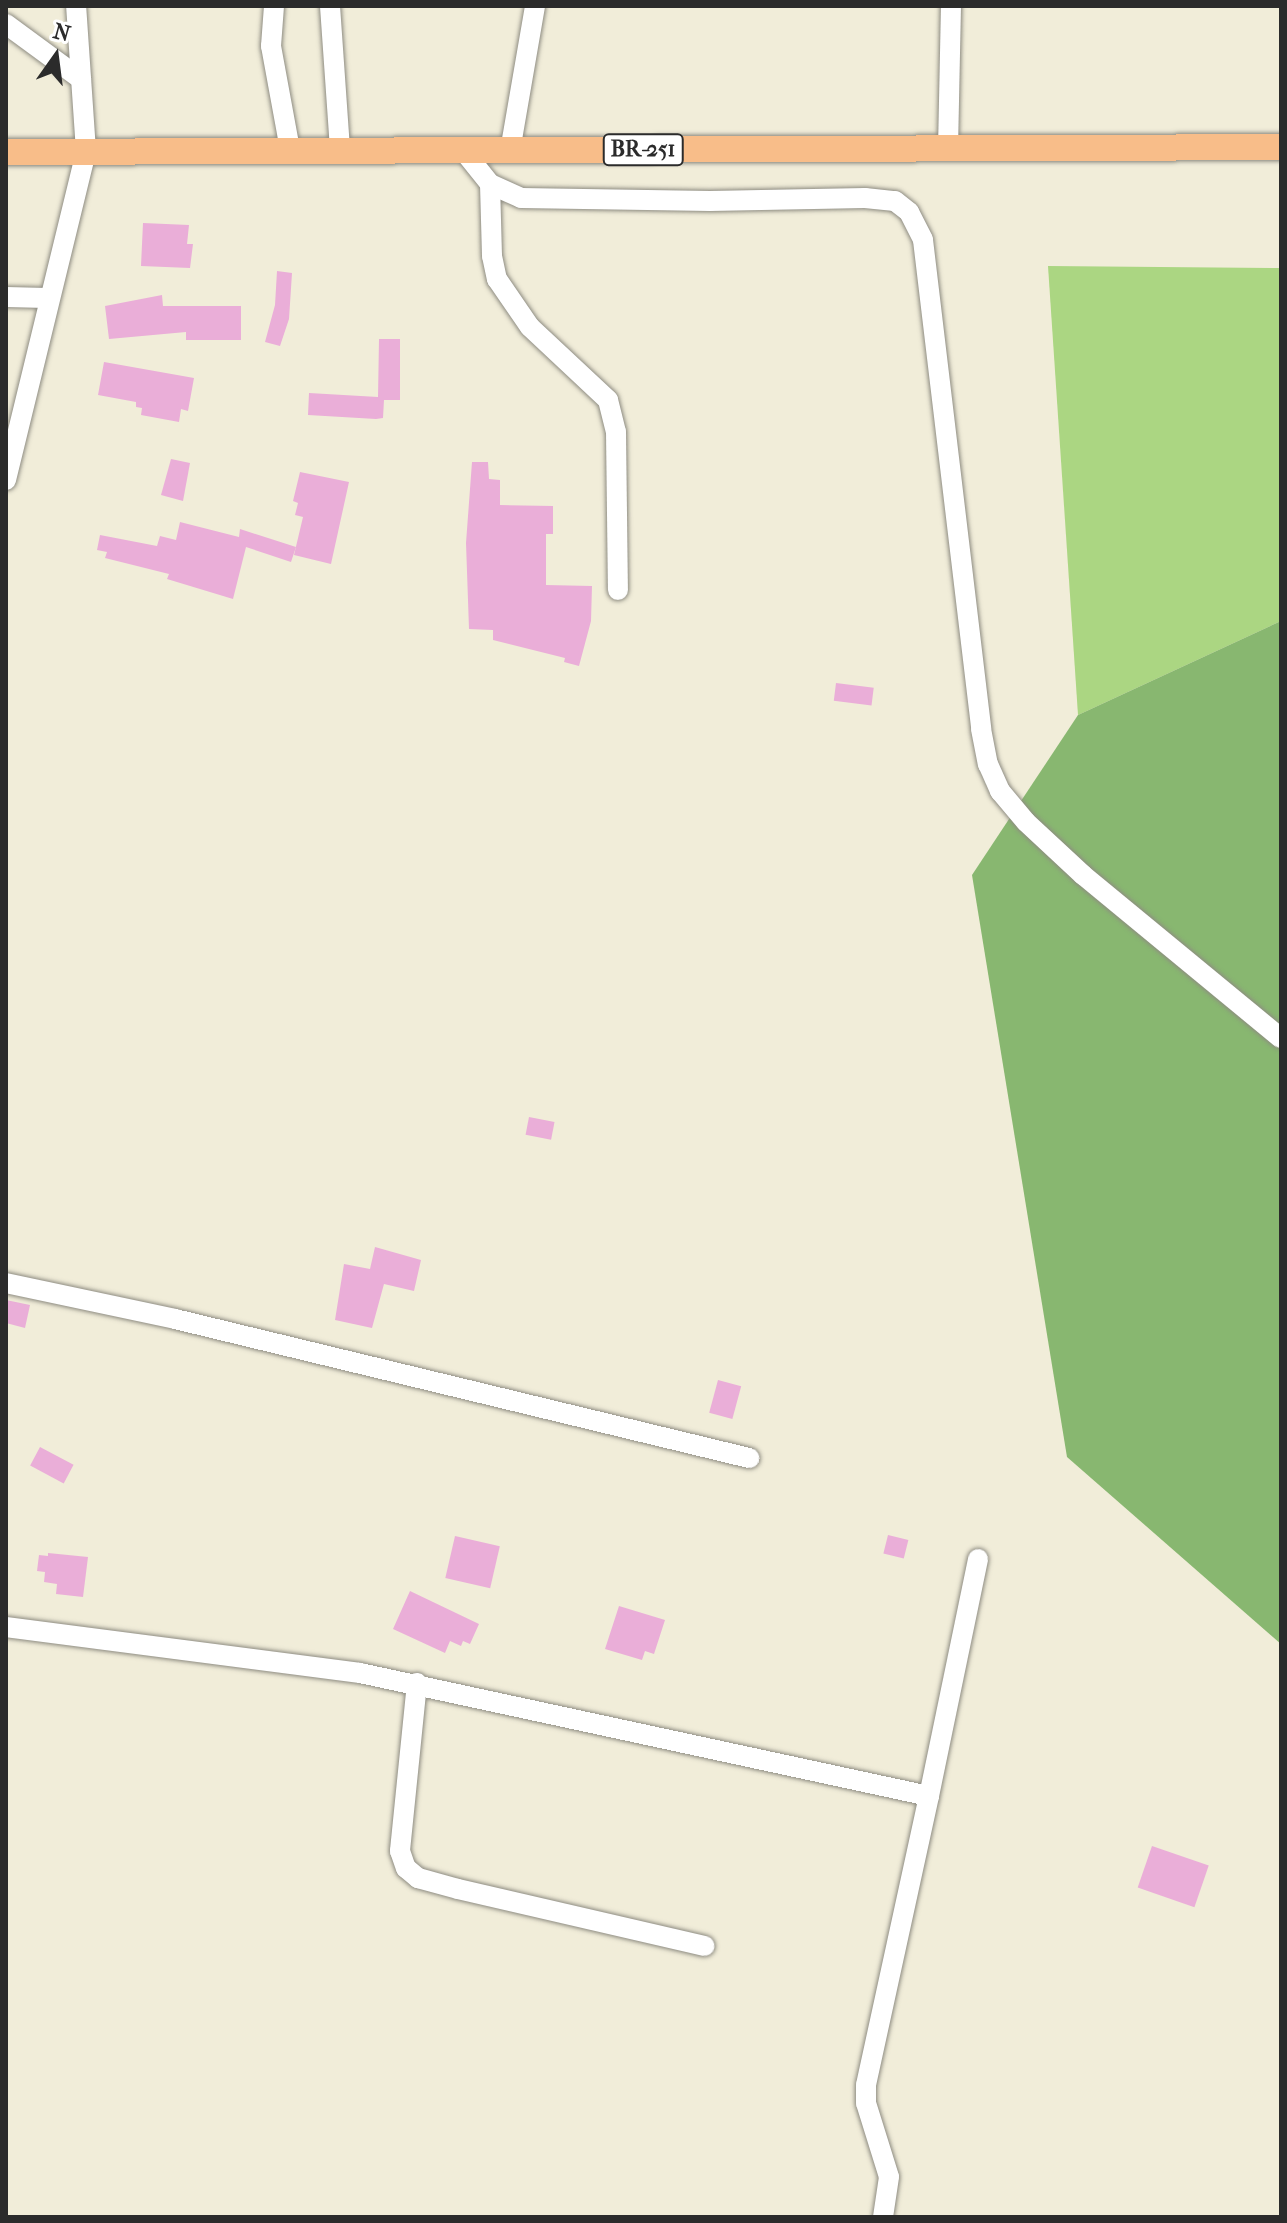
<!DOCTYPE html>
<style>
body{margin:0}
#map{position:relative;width:1287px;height:2223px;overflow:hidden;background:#f1edd9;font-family:"IM FELL French Canon",serif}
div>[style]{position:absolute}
.green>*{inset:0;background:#abd682}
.forest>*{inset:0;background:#88b770}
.building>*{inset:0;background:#eaaed8;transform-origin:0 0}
.roads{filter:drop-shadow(0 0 2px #8e8c82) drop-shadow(0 0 2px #8e8c82)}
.minor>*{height:20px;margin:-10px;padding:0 10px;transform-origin:10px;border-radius:10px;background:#fff}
.major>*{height:26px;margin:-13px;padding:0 13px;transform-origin:13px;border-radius:13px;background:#f8bd89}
span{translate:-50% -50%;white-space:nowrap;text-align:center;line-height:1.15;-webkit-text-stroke:8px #fff;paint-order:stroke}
.shield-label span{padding:2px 6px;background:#fff;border:2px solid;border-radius:6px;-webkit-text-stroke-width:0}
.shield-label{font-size:22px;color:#2b2b2b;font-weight:700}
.frame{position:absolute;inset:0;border:8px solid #2b2b2b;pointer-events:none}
.north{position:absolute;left:16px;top:16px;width:80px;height:80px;-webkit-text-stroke:6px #fff;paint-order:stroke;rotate:14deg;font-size:22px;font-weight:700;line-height:32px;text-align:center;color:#2b2b2b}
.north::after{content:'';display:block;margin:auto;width:28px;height:36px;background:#2b2b2b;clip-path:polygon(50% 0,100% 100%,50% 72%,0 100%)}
</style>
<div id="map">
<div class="green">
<i style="clip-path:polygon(1048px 266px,1281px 268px,1281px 621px,1078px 715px)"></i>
</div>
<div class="forest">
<i style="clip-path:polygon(1281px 621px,1281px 1644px,1067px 1457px,972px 875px,1078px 715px)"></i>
</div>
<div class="building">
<i style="clip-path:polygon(143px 223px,189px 225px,187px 244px,193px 244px,190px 268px,141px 266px)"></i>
<i style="clip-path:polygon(277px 271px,292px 273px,289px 319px,280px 346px,265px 342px,275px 305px)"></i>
<i style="clip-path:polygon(162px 295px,163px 306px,241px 306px,241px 340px,186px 340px,186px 332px,109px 339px,105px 306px)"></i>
<i style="clip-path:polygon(379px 339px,400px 339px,400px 400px,384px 400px,383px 418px,376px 419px,308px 415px,309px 393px,378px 397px)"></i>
<i style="clip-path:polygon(104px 362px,194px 378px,188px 411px,181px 409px,179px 422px,141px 415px,142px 408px,136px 407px,136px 402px,98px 395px)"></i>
<i style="clip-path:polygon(171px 459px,190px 463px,183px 501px,161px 495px)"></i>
<i style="clip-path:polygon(472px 462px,488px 462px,489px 479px,500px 480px,500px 505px,553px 506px,553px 534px,546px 534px,546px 585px,592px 586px,591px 621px,579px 666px,564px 662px,565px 658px,493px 640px,493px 630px,469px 629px,466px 543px)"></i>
<i style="clip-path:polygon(300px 472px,349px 482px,331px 564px,294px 555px,303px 517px,295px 515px,298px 503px,293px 501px)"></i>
<i style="clip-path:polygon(180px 522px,239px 537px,240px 529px,296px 547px,291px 562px,246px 547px,233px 599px,167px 579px,169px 574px,105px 558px,107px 552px,97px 550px,100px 535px,157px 546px,160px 536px,176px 540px)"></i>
<i style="left:836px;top:683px;width:38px;height:18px;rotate:7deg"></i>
<i style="left:529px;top:1117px;width:26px;height:18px;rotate:11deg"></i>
<i style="clip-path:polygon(375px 1247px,421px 1260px,414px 1291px,384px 1284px,372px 1328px,335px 1320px,344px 1264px,370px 1269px)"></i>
<i style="clip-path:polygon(6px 1300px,30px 1305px,25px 1328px,6px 1323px)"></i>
<i style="left:718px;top:1380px;width:24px;height:34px;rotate:15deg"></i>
<i style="left:40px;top:1447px;width:38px;height:21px;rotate:28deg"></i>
<i style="left:888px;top:1535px;width:21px;height:19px;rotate:14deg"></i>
<i style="left:455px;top:1536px;width:46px;height:43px;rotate:13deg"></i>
<i style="clip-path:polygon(48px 1553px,88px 1557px,83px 1597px,56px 1594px,57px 1584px,44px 1582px,45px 1572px,37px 1571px,39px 1555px,48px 1556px)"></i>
<i style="clip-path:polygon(410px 1591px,479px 1624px,470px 1644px,463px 1641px,461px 1646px,450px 1641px,445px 1653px,393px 1629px)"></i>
<i style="clip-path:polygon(619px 1606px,665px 1620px,654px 1654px,645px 1651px,642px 1660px,605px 1649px)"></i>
<i style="left:1152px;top:1846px;width:60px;height:44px;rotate:19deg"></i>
</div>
<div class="roads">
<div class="minor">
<i style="left:274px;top:6px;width:40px;rotate:94.3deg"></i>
<i style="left:271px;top:46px;width:106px;rotate:79.6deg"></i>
<i style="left:330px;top:6px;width:144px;rotate:86deg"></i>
<i style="left:6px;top:24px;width:93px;rotate:36.3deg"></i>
<i style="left:462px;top:149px;width:45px;rotate:51.3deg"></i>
<i style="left:490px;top:184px;width:34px;rotate:24deg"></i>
<i style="left:521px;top:198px;width:189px;rotate:0.9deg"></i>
<i style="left:710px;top:201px;width:155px;rotate:-1.1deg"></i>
<i style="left:865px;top:198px;width:30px;rotate:6deg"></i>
<i style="left:895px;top:201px;width:18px;rotate:38deg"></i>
<i style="left:909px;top:212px;width:31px;rotate:63deg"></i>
<i style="left:923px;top:240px;width:492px;rotate:83.2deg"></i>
<i style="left:981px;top:729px;width:36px;rotate:79deg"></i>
<i style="left:988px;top:764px;width:30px;rotate:66deg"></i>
<i style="left:1000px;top:791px;width:40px;rotate:50deg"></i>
<i style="left:1026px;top:822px;width:78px;rotate:42.9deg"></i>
<i style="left:1083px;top:875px;width:256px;rotate:39.5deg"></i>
<i style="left:948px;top:149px;width:143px;rotate:-88.8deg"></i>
<i style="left:510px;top:151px;width:147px;rotate:-80.2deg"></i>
<i style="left:490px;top:184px;width:72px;rotate:88.4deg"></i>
<i style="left:492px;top:256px;width:24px;rotate:78deg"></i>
<i style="left:497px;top:279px;width:58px;rotate:55.5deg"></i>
<i style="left:530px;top:327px;width:107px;rotate:43.1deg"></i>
<i style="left:608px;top:400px;width:33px;rotate:76deg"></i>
<i style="left:616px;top:432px;width:158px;rotate:89.3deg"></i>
<i style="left:6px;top:297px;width:41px;rotate:1.4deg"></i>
<i style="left:6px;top:480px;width:339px;rotate:-76.3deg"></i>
<i style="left:86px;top:151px;width:145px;rotate:-93.9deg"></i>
<i style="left:6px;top:1283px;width:173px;rotate:12deg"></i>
<i style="left:175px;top:1319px;width:591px;rotate:13.61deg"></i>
<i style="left:6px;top:1627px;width:357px;rotate:7.4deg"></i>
<i style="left:360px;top:1673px;width:582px;rotate:12.2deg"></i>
<i style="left:929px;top:1796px;width:296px;rotate:102.3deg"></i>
<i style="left:866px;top:2085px;width:18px;rotate:90deg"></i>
<i style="left:866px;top:2103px;width:77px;rotate:72.7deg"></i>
<i style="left:889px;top:2177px;width:40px;rotate:98.5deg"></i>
<i style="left:417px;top:1683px;width:169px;rotate:95.8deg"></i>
<i style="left:400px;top:1851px;width:18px;rotate:71deg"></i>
<i style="left:406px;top:1868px;width:16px;rotate:40deg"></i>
<i style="left:418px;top:1878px;width:41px;rotate:15.4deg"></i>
<i style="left:458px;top:1889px;width:253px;rotate:13deg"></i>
<i style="left:929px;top:1796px;width:242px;rotate:-78.3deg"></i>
</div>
<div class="major">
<i style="left:6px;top:152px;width:1275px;rotate:-0.22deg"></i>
</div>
</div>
<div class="shield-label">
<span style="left:643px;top:150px">BR-251</span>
</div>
<div class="frame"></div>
<div class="north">N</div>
</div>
